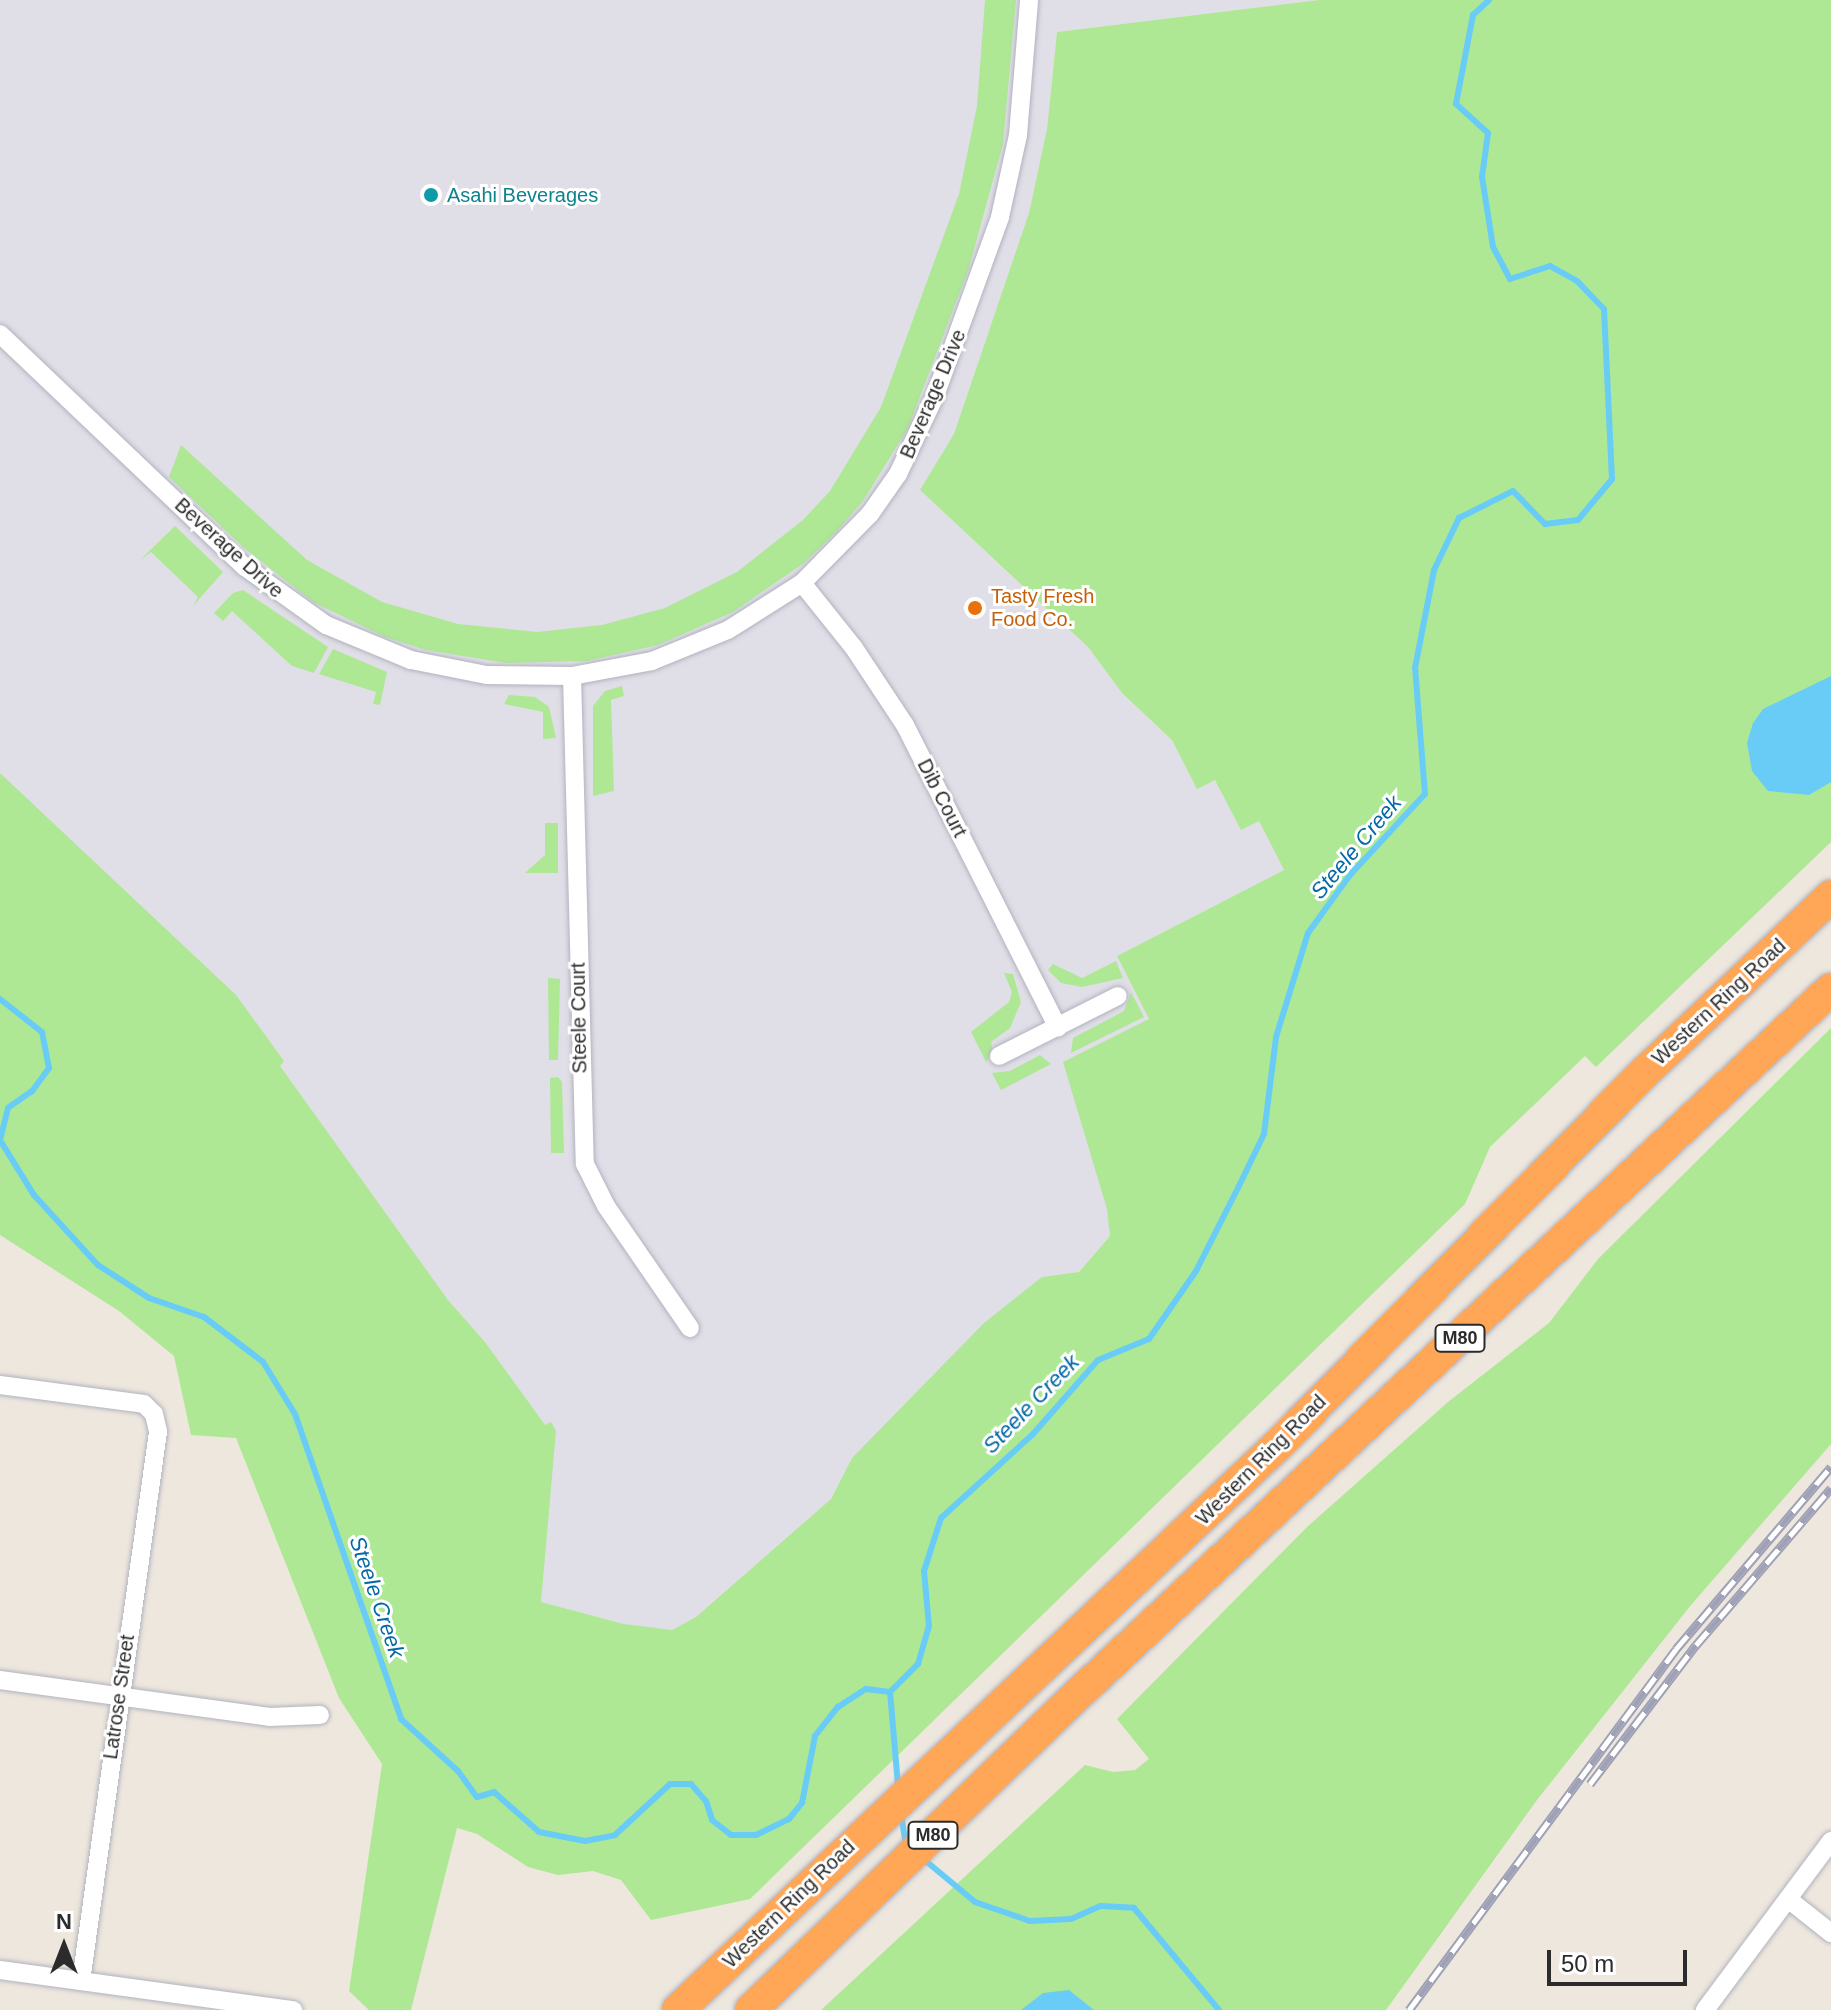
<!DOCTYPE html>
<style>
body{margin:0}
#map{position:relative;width:1831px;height:2010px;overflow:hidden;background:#eee7dd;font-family:Helvetica,sans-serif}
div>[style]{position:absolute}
.industrial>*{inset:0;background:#e0dee6}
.green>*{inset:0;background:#aee895}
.water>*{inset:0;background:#69ccf7}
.stream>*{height:6px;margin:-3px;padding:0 3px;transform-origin:3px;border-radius:3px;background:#69ccf7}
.roads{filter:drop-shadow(0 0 2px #b1b3c0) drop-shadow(0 0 2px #b1b3c0)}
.minor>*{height:18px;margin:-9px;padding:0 9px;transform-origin:9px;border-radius:9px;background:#fff}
.motorway>*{height:32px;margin:-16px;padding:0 16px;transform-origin:16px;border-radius:16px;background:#ffa657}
.rail>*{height:9px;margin-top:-4.5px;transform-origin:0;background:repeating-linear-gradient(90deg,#fff 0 18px,#9fa1b7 0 36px);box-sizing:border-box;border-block:2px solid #9fa1b7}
.dots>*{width:22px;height:22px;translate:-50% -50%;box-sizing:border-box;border:4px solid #fff;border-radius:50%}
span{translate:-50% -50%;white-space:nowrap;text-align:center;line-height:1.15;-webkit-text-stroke:6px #fff;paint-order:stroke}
.shield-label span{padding:2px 6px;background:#fff;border:2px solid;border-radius:6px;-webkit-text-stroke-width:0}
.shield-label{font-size:18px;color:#2b2b2b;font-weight:700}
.culture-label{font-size:20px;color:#0d838f}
.left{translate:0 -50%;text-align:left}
.street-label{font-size:20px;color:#2b2b2b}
.food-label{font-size:20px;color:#c56008}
.water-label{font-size:22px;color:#0468a7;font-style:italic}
.north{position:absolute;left:24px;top:1906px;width:80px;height:80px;-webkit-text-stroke:6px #fff;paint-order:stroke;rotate:0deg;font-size:22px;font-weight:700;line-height:32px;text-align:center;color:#2b2b2b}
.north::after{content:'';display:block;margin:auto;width:28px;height:36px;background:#2b2b2b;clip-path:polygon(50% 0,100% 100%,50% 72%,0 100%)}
.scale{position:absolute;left:1547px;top:1950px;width:140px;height:36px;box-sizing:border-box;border:4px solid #2b2b2b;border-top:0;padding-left:10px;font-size:24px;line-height:28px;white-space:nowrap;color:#2b2b2b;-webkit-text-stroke:6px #fff;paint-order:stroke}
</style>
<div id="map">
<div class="industrial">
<i style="clip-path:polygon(0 0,1319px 0,1057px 32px,1047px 129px,1029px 213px,954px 435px,920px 490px,1088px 647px,1122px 693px,1172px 740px,1197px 788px,1215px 780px,1259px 821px,1284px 870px,1117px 956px,1149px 1019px,1107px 1209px,1110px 1236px,1079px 1272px,1065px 1274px,852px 1458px,831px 1499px,696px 1617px,672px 1631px,624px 1624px,541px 1602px,551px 1422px,545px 1426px,485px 1342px,448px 1300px,279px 1066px,284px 1061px,0 773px)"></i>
</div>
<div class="green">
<i style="clip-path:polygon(985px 0,1016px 0,1003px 144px,969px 268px,908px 428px,863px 501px,838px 530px,804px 563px,733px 612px,658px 645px,587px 661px,506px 663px,426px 650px,385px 637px,313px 602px,244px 548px,169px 477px,181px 445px,307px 560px,382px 602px,458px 624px,537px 632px,602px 625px,665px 608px,737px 572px,803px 520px,830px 491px,881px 407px,959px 194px,977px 106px)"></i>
<i style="clip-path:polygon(1319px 0,1831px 0,1831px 842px,1596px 1067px,1585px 1056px,1490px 1147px,1465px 1204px,750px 1899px,651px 1920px,621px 1880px,593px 1871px,558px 1875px,528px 1867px,477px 1834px,457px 1828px,411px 2010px,369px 2010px,349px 1991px,382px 1764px,339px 1698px,236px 1438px,191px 1435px,174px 1356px,119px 1311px,0 1235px,0 773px,236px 995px,284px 1061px,280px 1066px,448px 1300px,485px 1342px,545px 1425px,551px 1422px,556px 1431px,541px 1602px,624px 1624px,672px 1630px,696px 1617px,831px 1499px,852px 1458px,984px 1323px,1042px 1277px,1079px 1272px,1110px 1236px,1107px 1209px,1063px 1062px,1149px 1019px,1117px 956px,1284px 870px,1259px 821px,1241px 830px,1215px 780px,1197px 789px,1172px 740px,1122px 693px,1088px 647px,920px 490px,954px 434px,1029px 213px,1047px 129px,1057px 32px)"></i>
<i style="clip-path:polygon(175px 526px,223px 572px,193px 606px,198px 597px,151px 552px,140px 560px)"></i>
<i style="clip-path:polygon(243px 590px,328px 647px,314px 673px,292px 666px,232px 611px,223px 621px,214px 613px,233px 593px)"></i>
<i style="clip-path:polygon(333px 649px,387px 672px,380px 705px,373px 704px,376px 692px,319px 674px)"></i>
<i style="clip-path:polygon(622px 686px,624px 696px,611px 700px,614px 791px,593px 796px,593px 706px,605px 691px)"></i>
<i style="clip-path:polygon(509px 695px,535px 697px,549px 707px,556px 738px,543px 739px,543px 712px,504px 704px)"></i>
<i style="clip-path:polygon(545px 823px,558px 823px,558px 873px,525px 873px,545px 855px)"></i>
<i style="clip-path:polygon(1116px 961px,1123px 978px,1082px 987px,1061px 983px,1048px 970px,1053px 964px,1082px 978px)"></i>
<i style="clip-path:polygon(1004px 973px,1013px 974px,1021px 1002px,1010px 1028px,991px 1042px,993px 1052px,986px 1062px,971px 1032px,1009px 1002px,1012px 992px)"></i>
<i style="clip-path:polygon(548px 978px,560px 979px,558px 1060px,549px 1060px)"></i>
<i style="clip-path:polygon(1131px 992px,1144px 1017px,1071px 1053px,1073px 1038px,1124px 1011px)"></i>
<i style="clip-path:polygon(1831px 1028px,1831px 1444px,1691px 1605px,1537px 1800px,1386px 2010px,821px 2010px,1085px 1765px,1113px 1772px,1135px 1770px,1149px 1759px,1117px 1719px,1307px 1527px,1448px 1402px,1549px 1323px,1598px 1259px)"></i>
<i style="clip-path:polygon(1040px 1055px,1051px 1064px,1001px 1090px,992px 1073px,1010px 1071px)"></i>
<i style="clip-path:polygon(558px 1077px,562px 1082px,564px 1153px,551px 1153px,550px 1078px)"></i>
</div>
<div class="water">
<i style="clip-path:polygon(1831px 676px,1831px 782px,1809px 795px,1768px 791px,1752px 771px,1747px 743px,1753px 723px,1763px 709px)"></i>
<i style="clip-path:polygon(1069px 1990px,1094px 2010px,1021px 2010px,1043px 1993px)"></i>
</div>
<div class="stream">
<i style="left:0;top:999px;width:53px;rotate:38.2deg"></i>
<i style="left:42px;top:1032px;width:37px;rotate:79deg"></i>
<i style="left:49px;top:1068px;width:29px;rotate:126deg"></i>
<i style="left:32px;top:1091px;width:29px;rotate:145deg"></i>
<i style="left:8px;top:1108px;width:33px;rotate:104deg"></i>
<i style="left:0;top:1140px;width:65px;rotate:58.3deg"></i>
<i style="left:34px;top:1195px;width:95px;rotate:47.6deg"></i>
<i style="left:98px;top:1265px;width:61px;rotate:32.9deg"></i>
<i style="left:149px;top:1298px;width:58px;rotate:19.1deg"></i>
<i style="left:204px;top:1317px;width:74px;rotate:37.3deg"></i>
<i style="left:263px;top:1362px;width:61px;rotate:58.4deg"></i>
<i style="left:295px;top:1414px;width:323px;rotate:70.8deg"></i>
<i style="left:401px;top:1719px;width:77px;rotate:42.4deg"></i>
<i style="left:458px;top:1771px;width:32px;rotate:54deg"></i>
<i style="left:477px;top:1797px;width:18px;rotate:-16deg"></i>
<i style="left:494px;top:1792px;width:60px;rotate:41.6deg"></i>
<i style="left:539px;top:1832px;width:47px;rotate:11.1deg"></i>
<i style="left:585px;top:1841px;width:31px;rotate:-11deg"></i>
<i style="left:615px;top:1835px;width:75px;rotate:-42.8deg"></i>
<i style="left:670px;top:1784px;width:21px"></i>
<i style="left:691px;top:1784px;width:23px;rotate:49deg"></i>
<i style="left:706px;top:1801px;width:20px;rotate:72deg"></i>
<i style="left:712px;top:1820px;width:24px;rotate:38deg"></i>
<i style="left:731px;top:1835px;width:25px"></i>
<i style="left:756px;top:1835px;width:37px;rotate:-26deg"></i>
<i style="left:789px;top:1819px;width:21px;rotate:-51deg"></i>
<i style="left:802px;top:1803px;width:68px;rotate:-79deg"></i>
<i style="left:815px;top:1736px;width:37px;rotate:-52deg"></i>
<i style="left:838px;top:1707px;width:33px;rotate:-33deg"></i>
<i style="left:866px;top:1689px;width:24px;rotate:7deg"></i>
<i style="left:890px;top:1692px;width:94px;rotate:85.1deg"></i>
<i style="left:890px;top:1692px;width:40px;rotate:-45deg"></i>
<i style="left:918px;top:1664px;width:40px;rotate:-74deg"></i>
<i style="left:929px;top:1626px;width:55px;rotate:-95.2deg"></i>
<i style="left:924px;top:1571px;width:56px;rotate:-72.2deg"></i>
<i style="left:941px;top:1518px;width:125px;rotate:-42.4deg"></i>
<i style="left:1033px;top:1434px;width:98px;rotate:-48.7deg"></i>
<i style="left:1098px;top:1360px;width:55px;rotate:-22.4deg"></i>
<i style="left:1149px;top:1339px;width:83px;rotate:-55.3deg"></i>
<i style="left:1196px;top:1271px;width:93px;rotate:-63.2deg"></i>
<i style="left:1238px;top:1188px;width:60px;rotate:-64.3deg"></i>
<i style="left:1264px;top:1134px;width:98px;rotate:-82.9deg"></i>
<i style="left:1276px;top:1037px;width:109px;rotate:-72.9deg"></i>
<i style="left:1308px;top:933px;width:72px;rotate:-54.1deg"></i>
<i style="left:1350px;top:875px;width:110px;rotate:-47.2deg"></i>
<i style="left:1425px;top:794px;width:126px;rotate:-94.5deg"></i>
<i style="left:1415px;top:668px;width:100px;rotate:-79deg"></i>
<i style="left:1434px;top:570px;width:58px;rotate:-64.3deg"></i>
<i style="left:1459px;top:518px;width:60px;rotate:-26.6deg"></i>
<i style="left:1513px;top:491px;width:46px;rotate:45.9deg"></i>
<i style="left:1545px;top:524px;width:33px;rotate:-7deg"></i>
<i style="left:1578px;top:520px;width:53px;rotate:-50.3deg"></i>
<i style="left:1612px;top:479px;width:170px;rotate:-92.7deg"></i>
<i style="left:1604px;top:309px;width:39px;rotate:-134deg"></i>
<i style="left:1577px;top:281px;width:31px;rotate:-151deg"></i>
<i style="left:1550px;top:266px;width:42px;rotate:162deg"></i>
<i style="left:1510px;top:279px;width:36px;rotate:-118deg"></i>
<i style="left:1493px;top:247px;width:71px;rotate:-98.9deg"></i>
<i style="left:1482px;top:177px;width:44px;rotate:-82.2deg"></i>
<i style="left:1488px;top:133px;width:43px;rotate:-137.8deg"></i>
<i style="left:1456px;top:104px;width:91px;rotate:-79.2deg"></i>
<i style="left:1473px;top:15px;width:22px;rotate:-43deg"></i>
<i style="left:901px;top:1814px;width:31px;rotate:81deg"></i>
<i style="left:921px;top:1857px;width:70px;rotate:39.8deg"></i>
<i style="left:975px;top:1902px;width:58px;rotate:19.1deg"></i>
<i style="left:1030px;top:1921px;width:41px;rotate:-2.8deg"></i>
<i style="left:1071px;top:1919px;width:32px;rotate:-24deg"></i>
<i style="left:1100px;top:1906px;width:34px;rotate:3deg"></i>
<i style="left:1134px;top:1908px;width:133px;rotate:50.2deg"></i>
</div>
<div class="roads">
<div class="minor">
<i style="left:0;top:334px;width:338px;rotate:43.6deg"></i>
<i style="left:245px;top:567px;width:100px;rotate:35.6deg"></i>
<i style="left:326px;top:625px;width:92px;rotate:22.4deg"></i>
<i style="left:411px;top:660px;width:77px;rotate:11.2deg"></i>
<i style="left:487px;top:675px;width:85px;rotate:0.7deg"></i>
<i style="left:572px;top:676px;width:81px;rotate:-10.6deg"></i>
<i style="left:652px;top:661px;width:82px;rotate:-22.2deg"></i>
<i style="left:728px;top:630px;width:88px;rotate:-32.4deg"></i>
<i style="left:802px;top:583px;width:97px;rotate:-45.4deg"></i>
<i style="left:870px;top:514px;width:49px;rotate:-55deg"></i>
<i style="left:898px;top:474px;width:86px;rotate:-64.6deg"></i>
<i style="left:935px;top:396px;width:190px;rotate:-70deg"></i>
<i style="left:1000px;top:217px;width:84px;rotate:-77.6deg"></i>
<i style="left:1018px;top:135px;width:135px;rotate:-85.3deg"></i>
<i style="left:802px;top:583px;width:83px;rotate:51.3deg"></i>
<i style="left:854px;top:648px;width:92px;rotate:56.5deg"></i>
<i style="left:905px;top:725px;width:339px;rotate:63.2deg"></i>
<i style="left:572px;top:676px;width:488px;rotate:88.5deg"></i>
<i style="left:585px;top:1164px;width:47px;rotate:63.4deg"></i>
<i style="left:606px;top:1206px;width:148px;rotate:55.5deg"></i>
<i style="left:999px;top:1056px;width:133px;rotate:-26.8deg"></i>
<i style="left:0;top:1385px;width:145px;rotate:7.5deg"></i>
<i style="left:144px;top:1404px;width:14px;rotate:45deg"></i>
<i style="left:154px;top:1414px;width:18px;rotate:77deg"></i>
<i style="left:158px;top:1432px;width:554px;rotate:97.98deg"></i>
<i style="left:0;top:1680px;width:272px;rotate:7.8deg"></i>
<i style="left:269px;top:1717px;width:51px;rotate:-2.2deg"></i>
<i style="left:1788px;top:1899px;width:55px;rotate:38.3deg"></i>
<i style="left:0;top:1970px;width:296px;rotate:7.8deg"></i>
<i style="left:1705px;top:2010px;width:211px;rotate:-53.3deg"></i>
</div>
<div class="motorway">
<i style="left:678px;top:2010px;width:824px;rotate:-43.28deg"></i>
<i style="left:1278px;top:1445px;width:520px;rotate:-45.47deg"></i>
<i style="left:1643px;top:1074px;width:259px;rotate:-43.4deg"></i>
<i style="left:751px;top:2010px;width:467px;rotate:-44deg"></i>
<i style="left:1087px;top:1686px;width:1019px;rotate:-43.13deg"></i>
</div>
</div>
<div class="rail">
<i style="left:1590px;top:1784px;width:175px;rotate:-52.7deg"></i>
<i style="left:1696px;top:1645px;width:207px;rotate:-49.3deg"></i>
<i style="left:1409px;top:2010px;width:449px;rotate:-53.5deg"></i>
<i style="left:1676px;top:1649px;width:239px;rotate:-49.6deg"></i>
</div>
<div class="dots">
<i style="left:431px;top:195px;background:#0f9aa8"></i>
<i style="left:975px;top:608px;background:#e8710a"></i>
</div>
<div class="shield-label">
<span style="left:1460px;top:1338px">M80</span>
<span style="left:933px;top:1835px">M80</span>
</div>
<div class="culture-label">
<span class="left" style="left:447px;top:195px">Asahi Beverages</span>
</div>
<div class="street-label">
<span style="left:933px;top:394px;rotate:-67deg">Beverage Drive</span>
<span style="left:229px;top:548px;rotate:42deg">Beverage Drive</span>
<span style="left:942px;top:798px;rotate:63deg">Dib Court</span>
<span style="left:1719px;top:1002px;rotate:-43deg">Western Ring Road</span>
<span style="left:579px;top:1018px;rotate:-91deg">Steele Court</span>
<span style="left:1261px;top:1460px;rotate:-45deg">Western Ring Road</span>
<span style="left:119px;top:1697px;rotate:-82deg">Latrose Street</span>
<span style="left:789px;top:1904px;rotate:-44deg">Western Ring Road</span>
</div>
<div class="food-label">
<span class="left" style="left:991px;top:608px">Tasty Fresh<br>Food Co.</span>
</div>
<div class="water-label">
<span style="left:1356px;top:847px;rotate:-50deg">Steele Creek</span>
<span style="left:1031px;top:1404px;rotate:-46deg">Steele Creek</span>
<span style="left:377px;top:1597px;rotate:71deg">Steele Creek</span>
</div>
<div class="north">N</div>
<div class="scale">50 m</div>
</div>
